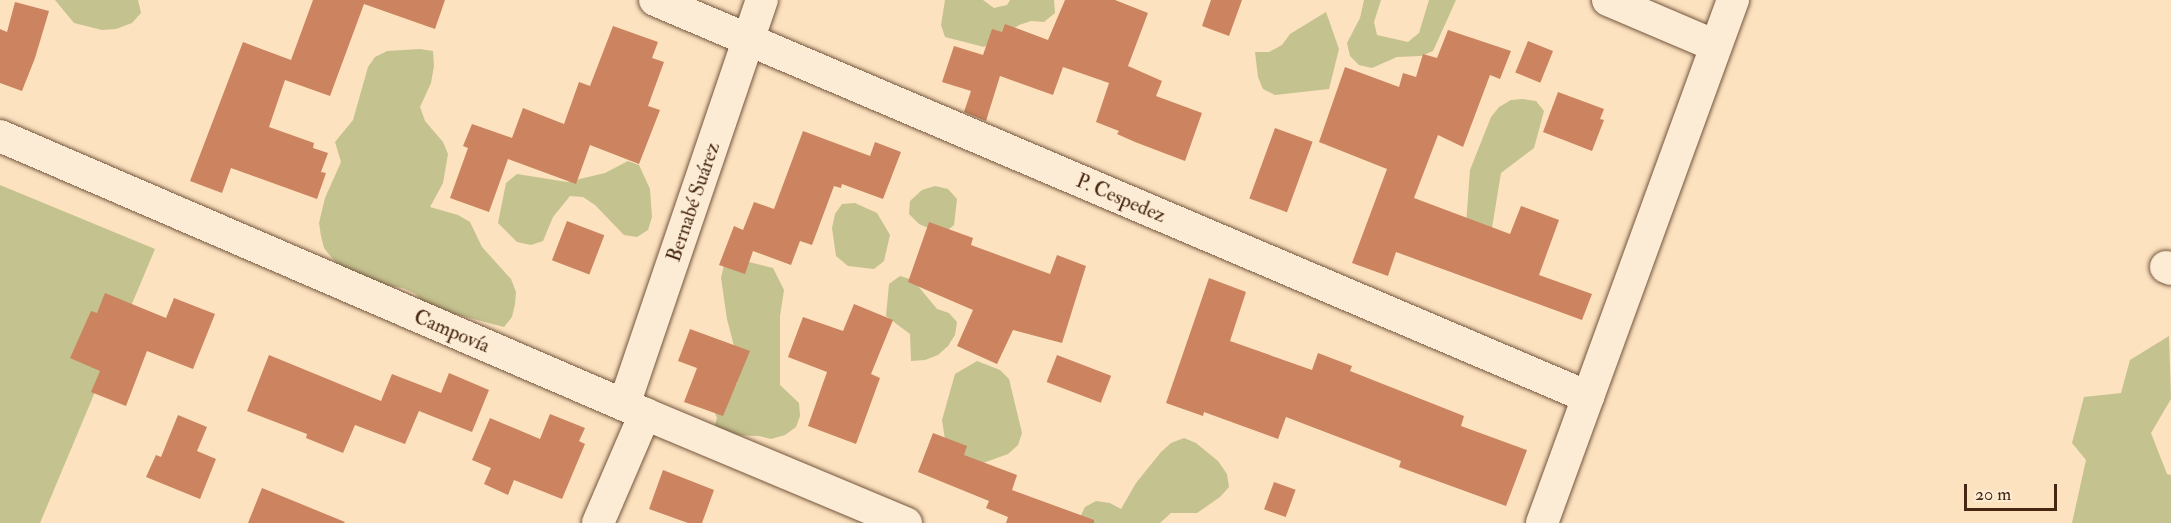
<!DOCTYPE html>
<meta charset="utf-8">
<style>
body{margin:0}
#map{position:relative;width:2171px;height:523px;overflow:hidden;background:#fce2bf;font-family:"IM FELL Double Pica",serif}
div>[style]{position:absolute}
.green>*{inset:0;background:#c4c28f}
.building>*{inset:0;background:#cb845f;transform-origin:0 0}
.roads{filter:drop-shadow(0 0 2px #74563d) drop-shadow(0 0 2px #74563d)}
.minor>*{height:32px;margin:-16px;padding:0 16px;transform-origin:16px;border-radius:16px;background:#fdecd5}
span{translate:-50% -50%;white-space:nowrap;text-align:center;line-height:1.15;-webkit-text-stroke:5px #fdecd5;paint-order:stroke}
.street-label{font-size:20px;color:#472712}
.scale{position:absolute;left:1964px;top:484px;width:93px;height:27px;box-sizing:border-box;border:3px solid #472712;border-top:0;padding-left:8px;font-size:18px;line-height:21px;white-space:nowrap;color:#472712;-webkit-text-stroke:4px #fdecd5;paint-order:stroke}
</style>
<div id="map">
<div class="green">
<i style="clip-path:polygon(55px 0,138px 0,141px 13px,132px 23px,116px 29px,102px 30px,74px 23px)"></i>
<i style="clip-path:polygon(945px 0,983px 0,994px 8px,1007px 5px,1010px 0,1054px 0,1055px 13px,1044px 22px,1031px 21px,1019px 25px,984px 47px,945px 37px,941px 25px)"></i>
<i style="clip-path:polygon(1364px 0,1381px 0,1374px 22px,1377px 35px,1408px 42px,1419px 33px,1429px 0,1456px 0,1433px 51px,1421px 56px,1397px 57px,1372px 68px,1359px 65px,1350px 56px,1347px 43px,1360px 18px)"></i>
<i style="clip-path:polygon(1326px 12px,1339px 49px,1329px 89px,1275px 95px,1263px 89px,1258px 77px,1255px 52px,1269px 52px,1282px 45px,1290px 34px)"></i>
<i style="clip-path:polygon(420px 49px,433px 51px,434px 66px,431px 83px,420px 107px,425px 121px,443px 142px,448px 154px,443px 183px,430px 207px,458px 215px,470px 222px,482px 247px,511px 279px,516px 292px,515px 304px,512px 317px,504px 327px,424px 306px,416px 294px,403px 288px,363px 282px,351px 276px,332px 258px,324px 248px,321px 236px,319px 223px,325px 198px,341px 162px,335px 142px,353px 120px,368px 67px,375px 57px,387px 51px)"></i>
<i style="clip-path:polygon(1523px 99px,1536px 101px,1544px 111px,1534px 148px,1501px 173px,1488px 252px,1465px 238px,1470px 170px,1491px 117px,1499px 107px,1511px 100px)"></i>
<i style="clip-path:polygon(628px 161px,639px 165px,650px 189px,652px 217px,648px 230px,637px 237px,624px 235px,595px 205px,583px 197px,570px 196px,553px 217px,543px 241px,531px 245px,517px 242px,498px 223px,506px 183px,517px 174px,567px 182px,605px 173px)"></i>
<i style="clip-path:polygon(0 185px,155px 249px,40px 523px,0 523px)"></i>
<i style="clip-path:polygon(935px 186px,948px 189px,957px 199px,954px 225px,943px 234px,919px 224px,909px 214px,910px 201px,922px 190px)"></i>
<i style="clip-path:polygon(855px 203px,877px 213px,890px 235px,884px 261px,874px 269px,848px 266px,836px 256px,832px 228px,835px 214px,842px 204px)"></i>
<i style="clip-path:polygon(737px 259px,773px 268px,784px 290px,780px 316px,780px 385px,799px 403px,800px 416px,796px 427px,785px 435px,771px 439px,759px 436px,728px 435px,713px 431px,717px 418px,712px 406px,726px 391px,737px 384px,737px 358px,727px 319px,721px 278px,724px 265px)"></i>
<i style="clip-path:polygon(900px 276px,913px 280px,937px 309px,949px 313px,957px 322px,955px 335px,948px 346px,938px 355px,925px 360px,911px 361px,910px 334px,886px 316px,889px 284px)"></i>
<i style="clip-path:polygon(2169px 336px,2171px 399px,2151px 433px,2167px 474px,2171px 475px,2171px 523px,2072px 523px,2086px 460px,2072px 443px,2084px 397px,2121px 393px,2130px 360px)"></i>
<i style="clip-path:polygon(977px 361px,1000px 370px,1009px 379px,1022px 433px,1018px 445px,1008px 454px,983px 463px,970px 460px,946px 446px,942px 420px,955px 374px)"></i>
<i style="clip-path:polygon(1184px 438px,1196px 443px,1218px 461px,1227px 474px,1229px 487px,1220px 497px,1197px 513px,1171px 513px,1160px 523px,1073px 523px,1079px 519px,1085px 507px,1096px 501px,1110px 503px,1121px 509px,1136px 483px,1161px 452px,1171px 443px)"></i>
</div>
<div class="building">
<i style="clip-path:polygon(313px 0,445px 0,435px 29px,364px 4px,330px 96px,285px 80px,269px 127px,314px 143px,313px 148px,328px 153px,321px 172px,326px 173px,317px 199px,231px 168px,222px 193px,190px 181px,243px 42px,291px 60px)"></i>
<i style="clip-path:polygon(1065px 0,1115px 0,1148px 13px,1128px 66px,1162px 81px,1156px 96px,1202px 113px,1185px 161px,1135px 142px,1117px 134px,1119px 131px,1096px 122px,1109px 83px,1063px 67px,1053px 95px,1000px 76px,986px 121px,964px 112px,971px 91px,942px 82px,954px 46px,983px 55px,992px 29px,1002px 32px,1005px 24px,1048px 40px)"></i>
<i style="clip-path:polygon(1211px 0,1242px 0,1229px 36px,1202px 26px)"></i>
<i style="clip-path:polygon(15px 2px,49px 11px,35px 58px,22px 91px,0 83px,0 29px,7px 32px)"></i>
<i style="clip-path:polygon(613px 26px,658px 42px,652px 58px,664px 62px,648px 106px,660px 110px,639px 164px,590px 145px,576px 184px,508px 159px,489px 212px,450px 198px,468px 148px,463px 146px,472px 124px,512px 138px,523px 108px,564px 124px,579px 82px,590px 86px)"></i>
<i style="clip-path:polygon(1448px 30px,1511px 51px,1500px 79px,1490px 75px,1463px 147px,1438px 135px,1414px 198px,1510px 234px,1521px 206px,1559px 220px,1539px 275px,1592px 294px,1582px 320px,1396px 252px,1388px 276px,1352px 263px,1387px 169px,1319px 142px,1345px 67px,1399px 87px,1403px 73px,1416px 77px,1423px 54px,1437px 58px)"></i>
<i style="left:1528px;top:41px;width:27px;height:34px;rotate:22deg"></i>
<i style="clip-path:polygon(1558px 92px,1604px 109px,1600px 119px,1604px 120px,1592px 151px,1543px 132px)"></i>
<i style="left:1275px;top:128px;width:40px;height:75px;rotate:20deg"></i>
<i style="clip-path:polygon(803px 131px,870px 156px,875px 142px,901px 152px,883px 199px,842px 184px,841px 188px,834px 186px,812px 245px,800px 241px,791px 265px,753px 251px,745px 274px,719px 265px,734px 226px,743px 230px,754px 202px,774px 209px)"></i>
<i style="left:567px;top:221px;width:40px;height:42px;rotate:21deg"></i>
<i style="clip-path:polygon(929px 222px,973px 238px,971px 245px,1050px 274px,1057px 255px,1086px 266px,1062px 343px,1013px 330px,997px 364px,957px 346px,973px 310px,908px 282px)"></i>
<i style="clip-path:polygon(1209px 278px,1246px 292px,1230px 341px,1312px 370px,1318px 353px,1352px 366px,1350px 371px,1464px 416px,1461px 426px,1527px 450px,1506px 506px,1399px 467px,1401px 461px,1286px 417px,1278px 439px,1204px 412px,1203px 416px,1166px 403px)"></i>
<i style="clip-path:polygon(105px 293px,166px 318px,174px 298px,215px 314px,193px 369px,147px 351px,126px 406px,91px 392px,100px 371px,70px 358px,91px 311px,97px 313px)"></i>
<i style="clip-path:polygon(854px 304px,893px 320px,871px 374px,880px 378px,856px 444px,808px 426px,827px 372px,788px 357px,803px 317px,843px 331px)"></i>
<i style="clip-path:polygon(690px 329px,750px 351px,723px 416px,684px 402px,697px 368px,678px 361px)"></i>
<i style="clip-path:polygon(269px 355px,381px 401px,392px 374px,441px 393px,449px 373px,489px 390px,472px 432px,419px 411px,405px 444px,355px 425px,343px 453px,306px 438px,307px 434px,247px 411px)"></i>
<i style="left:1057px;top:355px;width:58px;height:29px;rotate:21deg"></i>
<i style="clip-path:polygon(550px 414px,585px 428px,579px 441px,585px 444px,562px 499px,514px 480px,508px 495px,484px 484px,491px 468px,472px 460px,490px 418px,540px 439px)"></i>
<i style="clip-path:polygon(178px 415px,207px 427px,197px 451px,216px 459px,200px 499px,146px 477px,156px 455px,161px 457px)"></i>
<i style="clip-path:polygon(933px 433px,967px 446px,964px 455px,1017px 475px,1012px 490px,1094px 520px,1094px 523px,1006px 523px,1008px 517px,986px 508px,989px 501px,918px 472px)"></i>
<i style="clip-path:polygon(663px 470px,714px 490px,702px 523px,688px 523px,649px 509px)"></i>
<i style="left:1274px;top:482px;width:23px;height:29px;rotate:20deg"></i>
<i style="clip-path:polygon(262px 488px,345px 522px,344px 523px,248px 523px)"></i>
</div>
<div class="roads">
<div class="minor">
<i style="left:655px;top:0;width:1014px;rotate:23.05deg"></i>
<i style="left:1608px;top:0;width:117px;rotate:23.1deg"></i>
<i style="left:0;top:136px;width:702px;rotate:23.32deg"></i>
<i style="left:645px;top:414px;width:283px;rotate:22.7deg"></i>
<i style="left:2166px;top:267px;width:5px;rotate:22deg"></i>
<i style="left:624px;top:405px;width:428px;rotate:-71.2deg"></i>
<i style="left:598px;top:523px;width:119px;rotate:-66.7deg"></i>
<i style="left:1542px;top:523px;width:557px;rotate:-69.94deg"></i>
</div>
</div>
<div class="street-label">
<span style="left:1121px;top:198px;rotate:23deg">P. Cespedez</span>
<span style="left:693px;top:202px;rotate:-71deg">Bernabé Suárez</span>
<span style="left:452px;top:331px;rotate:23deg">Campovía</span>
</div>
<div class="scale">20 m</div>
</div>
